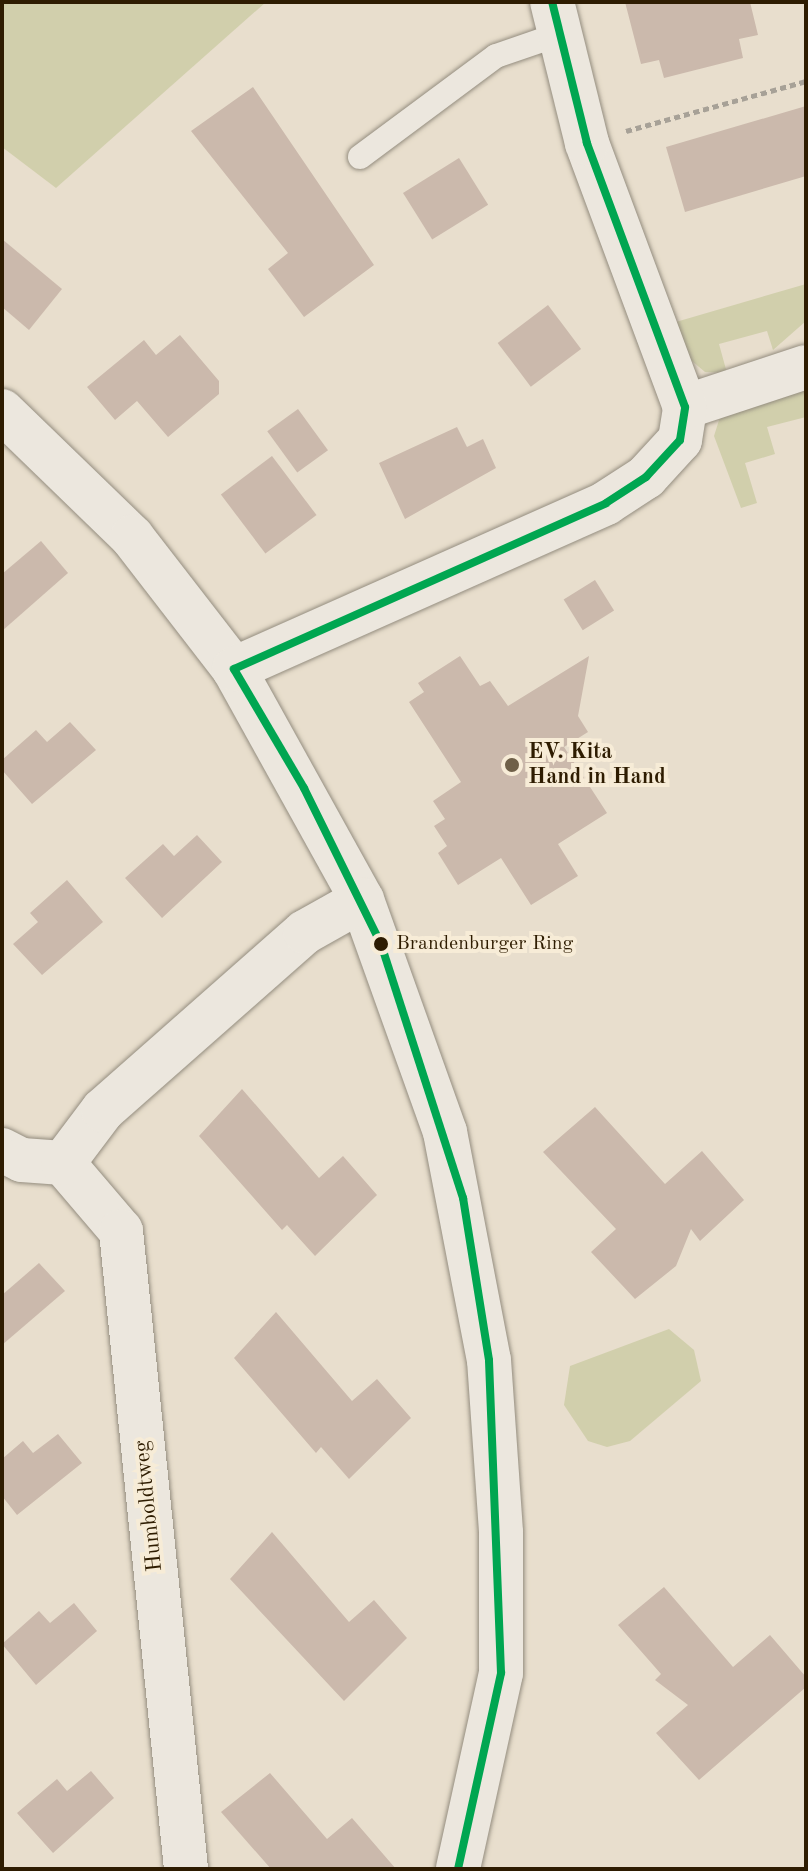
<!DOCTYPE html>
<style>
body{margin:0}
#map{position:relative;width:808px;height:1871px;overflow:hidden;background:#e8decd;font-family:"Old Standard TT",serif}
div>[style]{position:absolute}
.green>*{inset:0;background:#d1cfac}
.building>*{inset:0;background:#cbb9ac;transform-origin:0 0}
.path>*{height:5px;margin-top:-2.5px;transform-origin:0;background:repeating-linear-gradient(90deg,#a7a197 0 6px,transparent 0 10px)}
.roads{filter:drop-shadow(0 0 2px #948d7f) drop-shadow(0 0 2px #948d7f)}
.service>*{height:24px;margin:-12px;padding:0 12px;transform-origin:12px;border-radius:12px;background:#ece7de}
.minor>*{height:44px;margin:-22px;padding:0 22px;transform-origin:22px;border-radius:22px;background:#ece7de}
.bus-1>*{height:8px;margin:-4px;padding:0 4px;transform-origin:4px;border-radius:4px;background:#00a651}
.dots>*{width:22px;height:22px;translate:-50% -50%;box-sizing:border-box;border:4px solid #f7ecd7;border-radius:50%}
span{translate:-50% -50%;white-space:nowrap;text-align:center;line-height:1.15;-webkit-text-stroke:8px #f7ecd7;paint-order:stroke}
.bus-label{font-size:20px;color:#2e1c01}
.left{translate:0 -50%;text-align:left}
.poi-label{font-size:22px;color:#2e1c01;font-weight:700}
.street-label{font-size:22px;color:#2e1c01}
.frame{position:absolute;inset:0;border:4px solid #2e1c01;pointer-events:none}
</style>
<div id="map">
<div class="green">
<i style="clip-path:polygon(2px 2px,266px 2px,56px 188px,2px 147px)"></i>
<i style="clip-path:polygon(806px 284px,806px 321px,773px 350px,767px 331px,719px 344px,727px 373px,705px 372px,686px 356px,669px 324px)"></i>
<i style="clip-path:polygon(806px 383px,806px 417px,767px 427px,775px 454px,745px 463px,757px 503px,741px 508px,714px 436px,720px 417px)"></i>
<i style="clip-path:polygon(669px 1329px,694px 1350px,701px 1381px,630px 1441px,607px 1447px,588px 1441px,564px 1405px,570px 1366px)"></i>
</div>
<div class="building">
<i style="clip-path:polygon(625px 2px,750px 2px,758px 35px,739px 39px,743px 58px,664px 78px,659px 60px,641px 64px)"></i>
<i style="clip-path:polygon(253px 87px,374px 265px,304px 317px,268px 269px,288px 253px,191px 131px)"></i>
<i style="clip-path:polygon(806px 106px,806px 176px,685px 212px,666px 147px)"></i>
<i style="left:459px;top:158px;width:55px;height:66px;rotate:58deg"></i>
<i style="clip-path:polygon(2px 239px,62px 289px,29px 330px,2px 307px)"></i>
<i style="left:548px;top:305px;width:55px;height:63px;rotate:53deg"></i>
<i style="clip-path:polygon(180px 335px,219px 381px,219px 394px,168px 437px,137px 401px,115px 420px,87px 387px,144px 340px,156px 355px)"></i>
<i style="left:298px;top:409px;width:51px;height:38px;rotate:54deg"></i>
<i style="clip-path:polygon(457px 427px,467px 447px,483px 439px,496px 468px,405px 519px,379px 463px)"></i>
<i style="left:272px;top:456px;width:74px;height:64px;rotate:53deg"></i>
<i style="clip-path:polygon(41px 541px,68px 573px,2px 631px,2px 574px)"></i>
<i style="left:595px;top:580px;width:36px;height:37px;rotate:58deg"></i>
<i style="clip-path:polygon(460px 656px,480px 686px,490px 681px,508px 706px,589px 656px,578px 716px,588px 732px,564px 747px,607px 813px,558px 844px,578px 876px,531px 905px,501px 858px,458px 885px,438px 853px,447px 846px,434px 826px,445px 819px,433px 801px,461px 782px,409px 702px,424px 692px,418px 683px)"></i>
<i style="clip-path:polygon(70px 722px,96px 750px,32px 804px,2px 770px,2px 760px,36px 730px,47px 742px)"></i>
<i style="clip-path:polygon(197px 835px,222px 862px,162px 918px,125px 878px,163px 844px,174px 856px)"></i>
<i style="clip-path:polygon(67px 880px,103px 922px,42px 975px,13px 944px,38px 922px,30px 913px)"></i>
<i style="clip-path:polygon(242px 1089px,319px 1178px,343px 1156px,377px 1195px,315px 1256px,287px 1225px,282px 1230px,199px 1136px)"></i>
<i style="clip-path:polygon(595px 1107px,665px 1184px,702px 1151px,744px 1200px,700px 1241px,691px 1229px,676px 1266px,635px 1299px,591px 1252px,616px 1229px,543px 1152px)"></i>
<i style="clip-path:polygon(39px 1263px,65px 1291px,2px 1345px,2px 1295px)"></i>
<i style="clip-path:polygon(276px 1312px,352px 1401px,377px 1379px,411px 1418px,349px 1479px,321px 1447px,316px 1453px,234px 1358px)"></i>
<i style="clip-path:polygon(58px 1434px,82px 1463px,17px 1515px,2px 1496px,2px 1459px,23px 1441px,33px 1453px)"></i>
<i style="clip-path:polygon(272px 1532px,349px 1622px,374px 1600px,407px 1638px,344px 1701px,230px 1579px)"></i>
<i style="clip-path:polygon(664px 1587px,733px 1667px,770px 1635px,806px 1677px,806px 1687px,699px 1780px,656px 1733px,688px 1705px,655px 1680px,661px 1674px,618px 1625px)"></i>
<i style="clip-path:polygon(74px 1603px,97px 1631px,36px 1685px,2px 1644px,39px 1611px,50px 1623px)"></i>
<i style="clip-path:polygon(91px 1771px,114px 1798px,53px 1853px,17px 1813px,57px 1779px,67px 1791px)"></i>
<i style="clip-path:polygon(270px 1773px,327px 1839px,352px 1818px,396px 1869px,271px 1869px,221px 1812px)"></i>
</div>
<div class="path">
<i style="left:626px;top:131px;width:187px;rotate:-15.5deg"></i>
</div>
<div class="roads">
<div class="service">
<i style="left:360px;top:157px;width:169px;rotate:-36.6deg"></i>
<i style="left:496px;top:56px;width:68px;rotate:-19deg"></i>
</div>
<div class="minor">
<i style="left:685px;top:407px;width:127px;rotate:-18.3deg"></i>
<i style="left:2px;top:411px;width:181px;rotate:44.1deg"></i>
<i style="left:132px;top:537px;width:167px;rotate:52.3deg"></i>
<i style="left:234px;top:669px;width:264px;rotate:61deg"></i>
<i style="left:362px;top:900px;width:246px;rotate:70.3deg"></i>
<i style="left:445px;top:1132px;width:232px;rotate:79.1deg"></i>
<i style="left:489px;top:1360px;width:173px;rotate:86deg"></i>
<i style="left:501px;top:1533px;width:140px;rotate:90deg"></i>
<i style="left:501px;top:1673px;width:201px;rotate:102.4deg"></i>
<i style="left:234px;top:669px;width:407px;rotate:-24deg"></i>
<i style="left:606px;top:503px;width:48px;rotate:-33deg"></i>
<i style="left:646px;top:477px;width:50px;rotate:-47.4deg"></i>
<i style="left:680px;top:440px;width:33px;rotate:-81deg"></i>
<i style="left:685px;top:407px;width:282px;rotate:-110.4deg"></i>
<i style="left:587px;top:143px;width:145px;rotate:-103.9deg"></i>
<i style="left:2px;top:1150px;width:22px;rotate:27deg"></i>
<i style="left:22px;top:1160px;width:41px;rotate:4.2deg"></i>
<i style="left:63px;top:1163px;width:89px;rotate:49.5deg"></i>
<i style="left:121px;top:1231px;width:641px;rotate:84.18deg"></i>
<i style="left:63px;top:1163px;width:66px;rotate:-53deg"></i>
<i style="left:103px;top:1110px;width:269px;rotate:-41.4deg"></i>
<i style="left:305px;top:932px;width:65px;rotate:-29.3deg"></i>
</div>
</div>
<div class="bus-1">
<i style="left:458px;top:1869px;width:201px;rotate:-77.6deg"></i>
<i style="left:501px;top:1673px;width:313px;rotate:-92.2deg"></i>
<i style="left:489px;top:1360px;width:164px;rotate:-99.1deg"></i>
<i style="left:463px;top:1198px;width:267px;rotate:-107.9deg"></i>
<i style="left:381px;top:944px;width:174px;rotate:-116.3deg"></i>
<i style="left:304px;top:788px;width:138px;rotate:-120.5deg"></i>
<i style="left:234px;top:669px;width:407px;rotate:-24deg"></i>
<i style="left:606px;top:503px;width:48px;rotate:-33deg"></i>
<i style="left:646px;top:477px;width:50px;rotate:-47.4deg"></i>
<i style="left:680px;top:440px;width:33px;rotate:-81deg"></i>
<i style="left:685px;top:407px;width:282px;rotate:-110.4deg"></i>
<i style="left:587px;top:143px;width:145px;rotate:-103.9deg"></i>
</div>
<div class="dots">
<i style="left:512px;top:765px;background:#6f6048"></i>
<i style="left:381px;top:944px;background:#2e1c01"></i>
</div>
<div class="bus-label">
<span class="left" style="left:396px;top:944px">Brandenburger Ring</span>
</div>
<div class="poi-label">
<span class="left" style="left:528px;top:765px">EV. Kita<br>Hand in Hand</span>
</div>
<div class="street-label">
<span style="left:149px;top:1506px;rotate:-96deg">Humboldtweg</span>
</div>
<div class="frame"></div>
</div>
